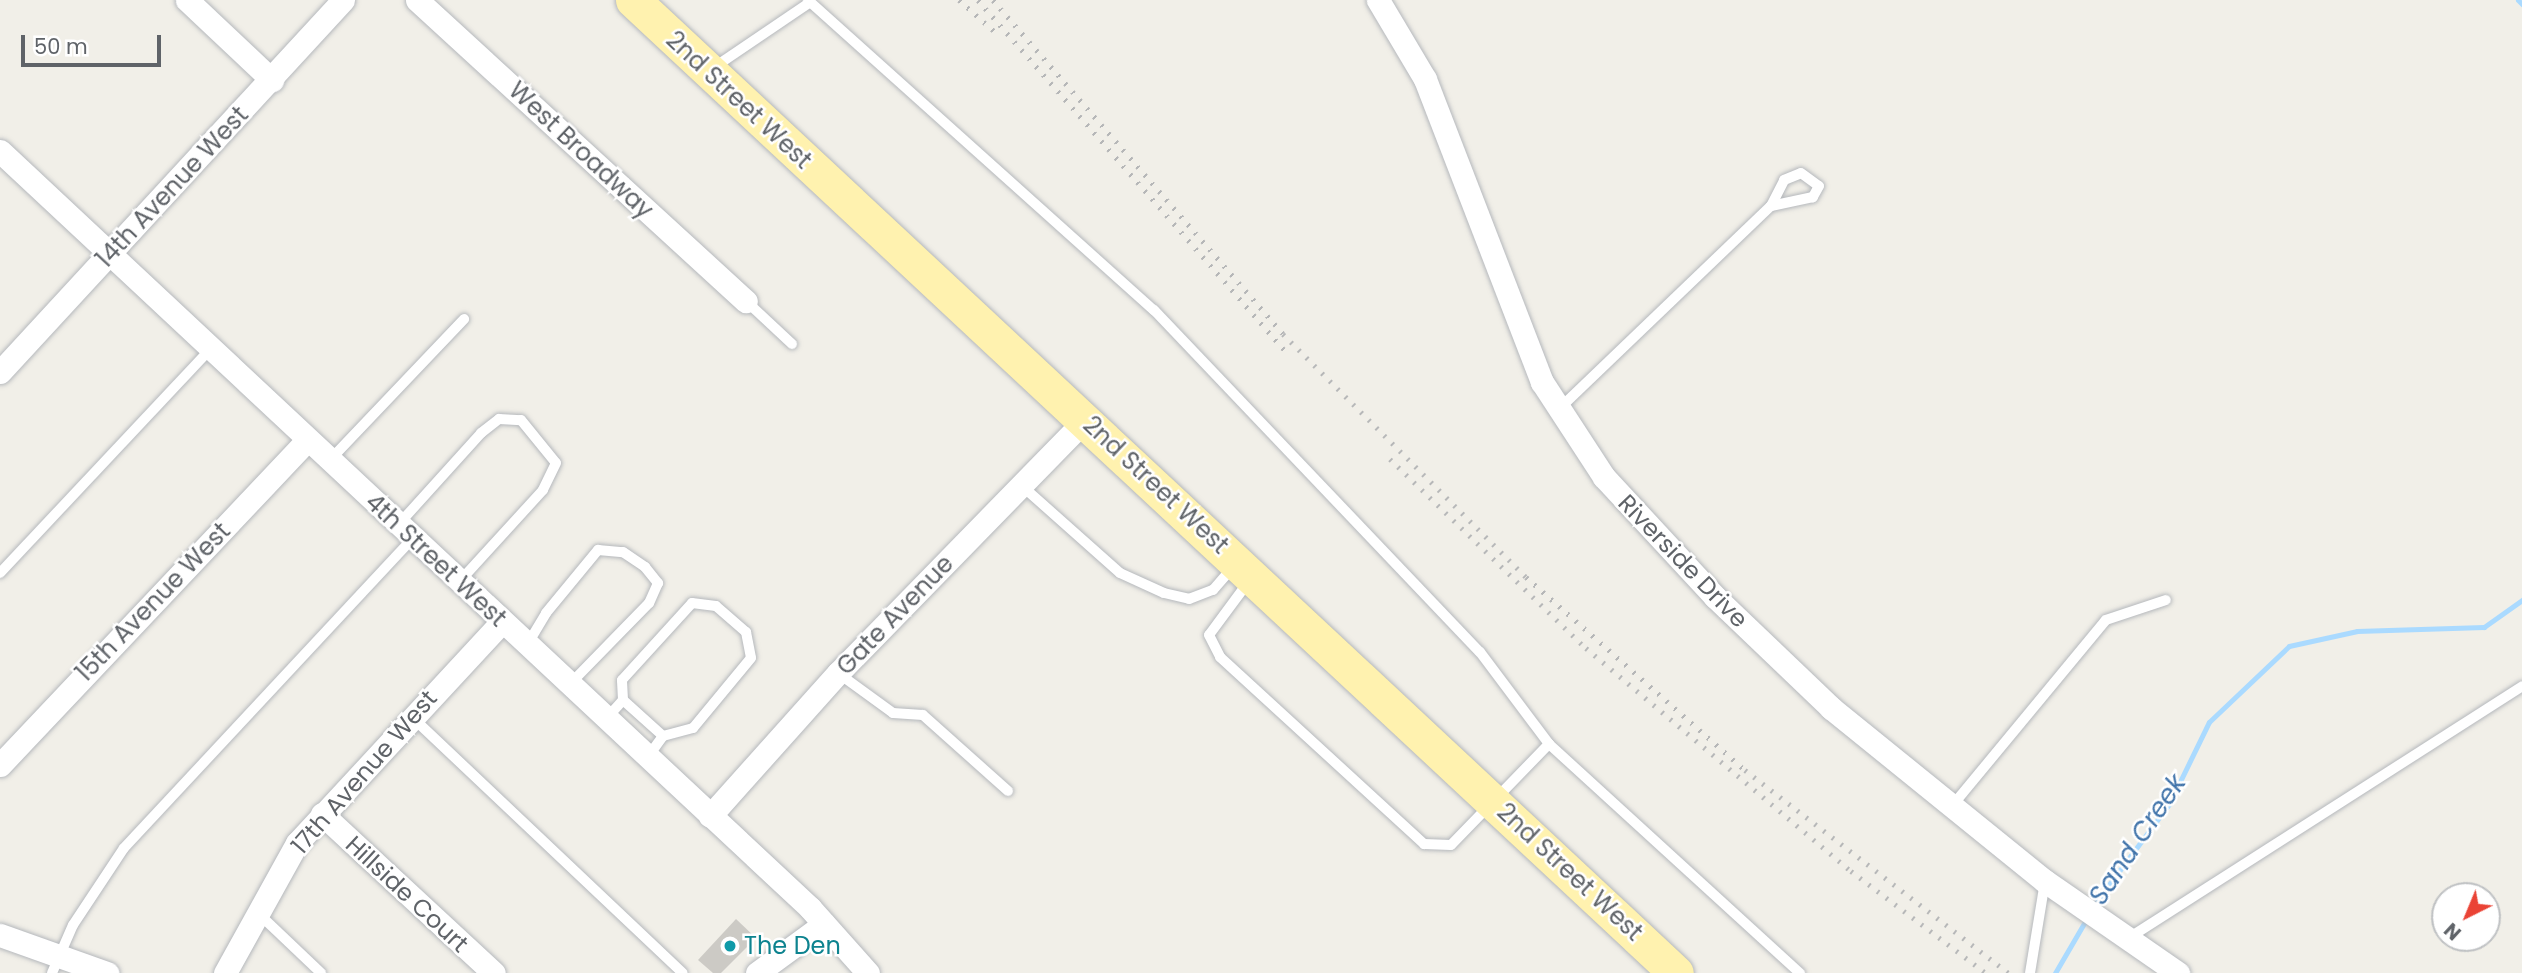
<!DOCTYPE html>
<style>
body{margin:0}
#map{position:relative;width:2522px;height:973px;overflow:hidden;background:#f1efe8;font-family:Poppins,sans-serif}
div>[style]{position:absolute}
.stream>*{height:5px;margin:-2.5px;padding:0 2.5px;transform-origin:2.5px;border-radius:2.5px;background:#aadaff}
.building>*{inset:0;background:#cccac5}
.roads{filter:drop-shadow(0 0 2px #b5b8bc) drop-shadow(0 0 2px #b5b8bc)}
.service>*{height:10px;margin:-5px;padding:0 5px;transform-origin:5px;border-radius:5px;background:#fff}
.minor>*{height:23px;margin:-11.5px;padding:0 11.5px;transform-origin:11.5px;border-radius:11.5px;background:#fff}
.primary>*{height:35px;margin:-17.5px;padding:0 17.5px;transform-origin:17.5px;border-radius:17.5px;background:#fff2af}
.rail>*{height:5px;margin-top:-2.5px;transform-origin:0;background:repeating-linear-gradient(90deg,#b6b7b8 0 2px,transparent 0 11px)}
.dots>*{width:19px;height:19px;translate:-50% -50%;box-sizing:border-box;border:4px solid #fff;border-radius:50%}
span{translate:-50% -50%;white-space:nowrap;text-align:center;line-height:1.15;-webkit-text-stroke:5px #fff;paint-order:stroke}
.street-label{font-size:24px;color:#5f6368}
.culture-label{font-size:24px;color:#0d838f}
.left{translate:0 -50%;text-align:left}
.water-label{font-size:26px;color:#4174aa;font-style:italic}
.north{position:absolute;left:2431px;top:882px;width:70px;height:70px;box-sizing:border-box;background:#fff;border:2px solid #bfc1c3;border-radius:50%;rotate:223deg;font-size:19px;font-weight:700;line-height:28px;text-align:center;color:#5f6368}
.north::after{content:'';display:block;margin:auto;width:24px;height:32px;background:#ea4335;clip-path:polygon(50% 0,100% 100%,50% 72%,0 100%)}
.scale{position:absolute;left:21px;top:35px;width:140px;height:32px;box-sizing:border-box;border:4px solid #5f6368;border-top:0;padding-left:9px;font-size:21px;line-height:24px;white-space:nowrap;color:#5f6368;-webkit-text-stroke:5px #fff;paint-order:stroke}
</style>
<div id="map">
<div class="stream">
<i style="left:2518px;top:0;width:6px;rotate:45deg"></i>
<i style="left:2093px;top:906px;width:127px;rotate:-53.3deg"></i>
<i style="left:2169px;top:804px;width:91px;rotate:-64deg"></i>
<i style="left:2209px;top:722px;width:110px;rotate:-43.5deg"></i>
<i style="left:2289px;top:646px;width:70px;rotate:-12.4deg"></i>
<i style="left:2357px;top:631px;width:127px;rotate:-1.8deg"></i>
<i style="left:2484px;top:627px;width:47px;rotate:-35.4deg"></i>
<i style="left:2055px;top:973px;width:64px;rotate:-59.8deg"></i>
</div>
<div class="building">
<i style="clip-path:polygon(736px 919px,756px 938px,721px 973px,713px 973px,698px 960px)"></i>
</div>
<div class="roads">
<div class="service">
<i style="left:808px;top:0;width:465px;rotate:41.9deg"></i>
<i style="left:1154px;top:310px;width:472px;rotate:46.4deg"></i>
<i style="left:1480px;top:652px;width:115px;rotate:53.1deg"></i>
<i style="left:1549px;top:744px;width:340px;rotate:42.4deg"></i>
<i style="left:713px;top:68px;width:116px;rotate:-34.1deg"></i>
<i style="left:1801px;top:173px;width:22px;rotate:36deg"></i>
<i style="left:1819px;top:186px;width:13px;rotate:119deg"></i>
<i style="left:1813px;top:197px;width:43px;rotate:167.9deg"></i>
<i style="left:1771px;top:206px;width:29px;rotate:-63deg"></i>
<i style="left:1784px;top:180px;width:18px;rotate:-22deg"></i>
<i style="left:746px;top:301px;width:63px;rotate:43.1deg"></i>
<i style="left:1558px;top:410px;width:295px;rotate:-43.8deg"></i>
<i style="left:329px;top:461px;width:196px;rotate:-46.4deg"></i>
<i style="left:1021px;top:485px;width:132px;rotate:41.6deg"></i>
<i style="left:1120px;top:573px;width:48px;rotate:24.4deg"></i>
<i style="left:1164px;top:593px;width:26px;rotate:13deg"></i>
<i style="left:1189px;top:599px;width:26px;rotate:-21deg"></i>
<i style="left:1213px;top:590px;width:32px;rotate:-49deg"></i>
<i style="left:398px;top:525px;width:124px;rotate:-47.9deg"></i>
<i style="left:481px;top:433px;width:23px;rotate:-38deg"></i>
<i style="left:499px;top:419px;width:22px;rotate:3deg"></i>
<i style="left:521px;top:420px;width:55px;rotate:50.9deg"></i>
<i style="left:556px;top:463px;width:30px;rotate:116deg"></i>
<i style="left:543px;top:490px;width:123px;rotate:132.4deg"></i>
<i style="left:0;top:573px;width:307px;rotate:-46.8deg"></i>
<i style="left:1249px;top:581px;width:67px;rotate:126.5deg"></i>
<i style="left:1209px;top:635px;width:25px;rotate:63deg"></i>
<i style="left:1220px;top:657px;width:277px;rotate:42.5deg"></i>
<i style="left:1424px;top:844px;width:27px;rotate:2deg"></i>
<i style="left:1451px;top:845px;width:141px;rotate:-45.9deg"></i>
<i style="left:527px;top:645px;width:37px;rotate:-59deg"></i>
<i style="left:546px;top:613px;width:82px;rotate:-50.5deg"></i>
<i style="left:598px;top:550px;width:25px;rotate:5deg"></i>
<i style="left:623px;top:552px;width:27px;rotate:34deg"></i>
<i style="left:645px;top:567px;width:21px;rotate:51deg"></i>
<i style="left:658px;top:583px;width:22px;rotate:114deg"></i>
<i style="left:649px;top:603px;width:113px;rotate:134.3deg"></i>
<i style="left:838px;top:673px;width:68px;rotate:36deg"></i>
<i style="left:893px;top:713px;width:30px;rotate:4deg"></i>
<i style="left:923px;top:715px;width:114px;rotate:41.8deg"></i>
<i style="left:623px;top:700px;width:54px;rotate:42deg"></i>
<i style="left:413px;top:718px;width:371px;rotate:43.4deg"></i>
<i style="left:606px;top:719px;width:25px;rotate:-48deg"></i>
<i style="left:623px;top:700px;width:20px;rotate:-93deg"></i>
<i style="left:622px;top:680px;width:104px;rotate:-47.7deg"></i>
<i style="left:692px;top:603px;width:24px;rotate:7deg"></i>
<i style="left:716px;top:606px;width:40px;rotate:41deg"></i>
<i style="left:746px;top:632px;width:26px;rotate:79deg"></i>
<i style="left:751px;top:658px;width:91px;rotate:129.6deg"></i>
<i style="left:693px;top:728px;width:31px;rotate:165deg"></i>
<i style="left:663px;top:736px;width:26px;rotate:126deg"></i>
<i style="left:1952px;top:806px;width:241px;rotate:-50.4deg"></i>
<i style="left:2106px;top:620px;width:63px;rotate:-18.4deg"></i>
<i style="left:258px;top:913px;width:87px;rotate:43.6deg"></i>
<i style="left:2127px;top:939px;width:469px;rotate:-32.6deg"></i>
<i style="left:52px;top:973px;width:52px;rotate:-66.4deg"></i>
<i style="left:73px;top:925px;width:92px;rotate:-56.5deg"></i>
<i style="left:124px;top:848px;width:422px;rotate:-47deg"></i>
<i style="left:2030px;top:973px;width:93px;rotate:-80.7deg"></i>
</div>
<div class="minor">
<i style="left:187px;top:0;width:117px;rotate:43.3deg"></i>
<i style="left:417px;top:0;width:446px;rotate:42.5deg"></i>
<i style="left:1378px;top:0;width:92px;rotate:59.3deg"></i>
<i style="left:1425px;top:79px;width:325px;rotate:68.9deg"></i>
<i style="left:1542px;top:382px;width:113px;rotate:56.9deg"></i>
<i style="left:1604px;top:477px;width:163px;rotate:47.2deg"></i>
<i style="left:1715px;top:597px;width:161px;rotate:43.7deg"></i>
<i style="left:1831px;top:708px;width:275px;rotate:39deg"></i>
<i style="left:2045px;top:881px;width:162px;rotate:34.7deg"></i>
<i style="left:0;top:151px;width:1109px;rotate:43.06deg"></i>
<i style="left:810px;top:908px;width:87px;rotate:48.3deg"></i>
<i style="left:0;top:372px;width:506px;rotate:-47.32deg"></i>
<i style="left:0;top:765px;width:447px;rotate:-46.6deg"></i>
<i style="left:322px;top:814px;width:234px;rotate:42.8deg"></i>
<i style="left:710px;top:816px;width:192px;rotate:-48.2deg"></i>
<i style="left:838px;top:673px;width:355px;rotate:-45.7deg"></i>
<i style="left:0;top:935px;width:114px;rotate:19.6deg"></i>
<i style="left:225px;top:973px;width:149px;rotate:-61deg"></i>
<i style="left:297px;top:843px;width:301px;rotate:-47.2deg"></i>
<i style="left:757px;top:973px;width:83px;rotate:-36.2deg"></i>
</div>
<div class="primary">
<i style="left:633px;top:0;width:1426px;rotate:43.01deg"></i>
</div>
</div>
<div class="rail">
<i style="left:959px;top:0;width:47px;rotate:41.5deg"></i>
<i style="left:978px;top:0;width:471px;rotate:48.8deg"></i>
<i style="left:993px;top:0;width:442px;rotate:49deg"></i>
<i style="left:1283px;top:334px;width:344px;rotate:45deg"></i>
<i style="left:1526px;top:577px;width:292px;rotate:41.4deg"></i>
<i style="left:1745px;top:770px;width:333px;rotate:37.6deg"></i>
<i style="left:1390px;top:459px;width:272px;rotate:44deg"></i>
<i style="left:1586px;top:648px;width:346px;rotate:40.1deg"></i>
<i style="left:1851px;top:871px;width:169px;rotate:37.1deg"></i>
</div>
<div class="dots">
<i style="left:730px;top:946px;background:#0f9aa8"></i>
</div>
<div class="street-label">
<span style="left:739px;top:100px;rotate:43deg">2nd Street West</span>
<span style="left:581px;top:150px;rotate:43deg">West Broadway</span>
<span style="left:172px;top:187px;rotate:-47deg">14th Avenue West</span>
<span style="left:1156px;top:485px;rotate:43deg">2nd Street West</span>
<span style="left:436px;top:560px;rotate:43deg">4th Street West</span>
<span style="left:1683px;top:561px;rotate:46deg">Riverside Drive</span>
<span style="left:153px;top:602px;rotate:-46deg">15th Avenue West</span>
<span style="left:895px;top:615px;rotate:-46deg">Gate Avenue</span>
<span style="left:364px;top:772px;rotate:-49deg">17th Avenue West</span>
<span style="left:1570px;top:872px;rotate:43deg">2nd Street West</span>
<span style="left:407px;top:894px;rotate:43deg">Hillside Court</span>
</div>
<div class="culture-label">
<span class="left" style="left:744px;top:946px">The Den</span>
</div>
<div class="water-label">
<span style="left:2138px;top:840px;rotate:-56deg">Sand Creek</span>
</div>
<div class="north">N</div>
<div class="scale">50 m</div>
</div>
